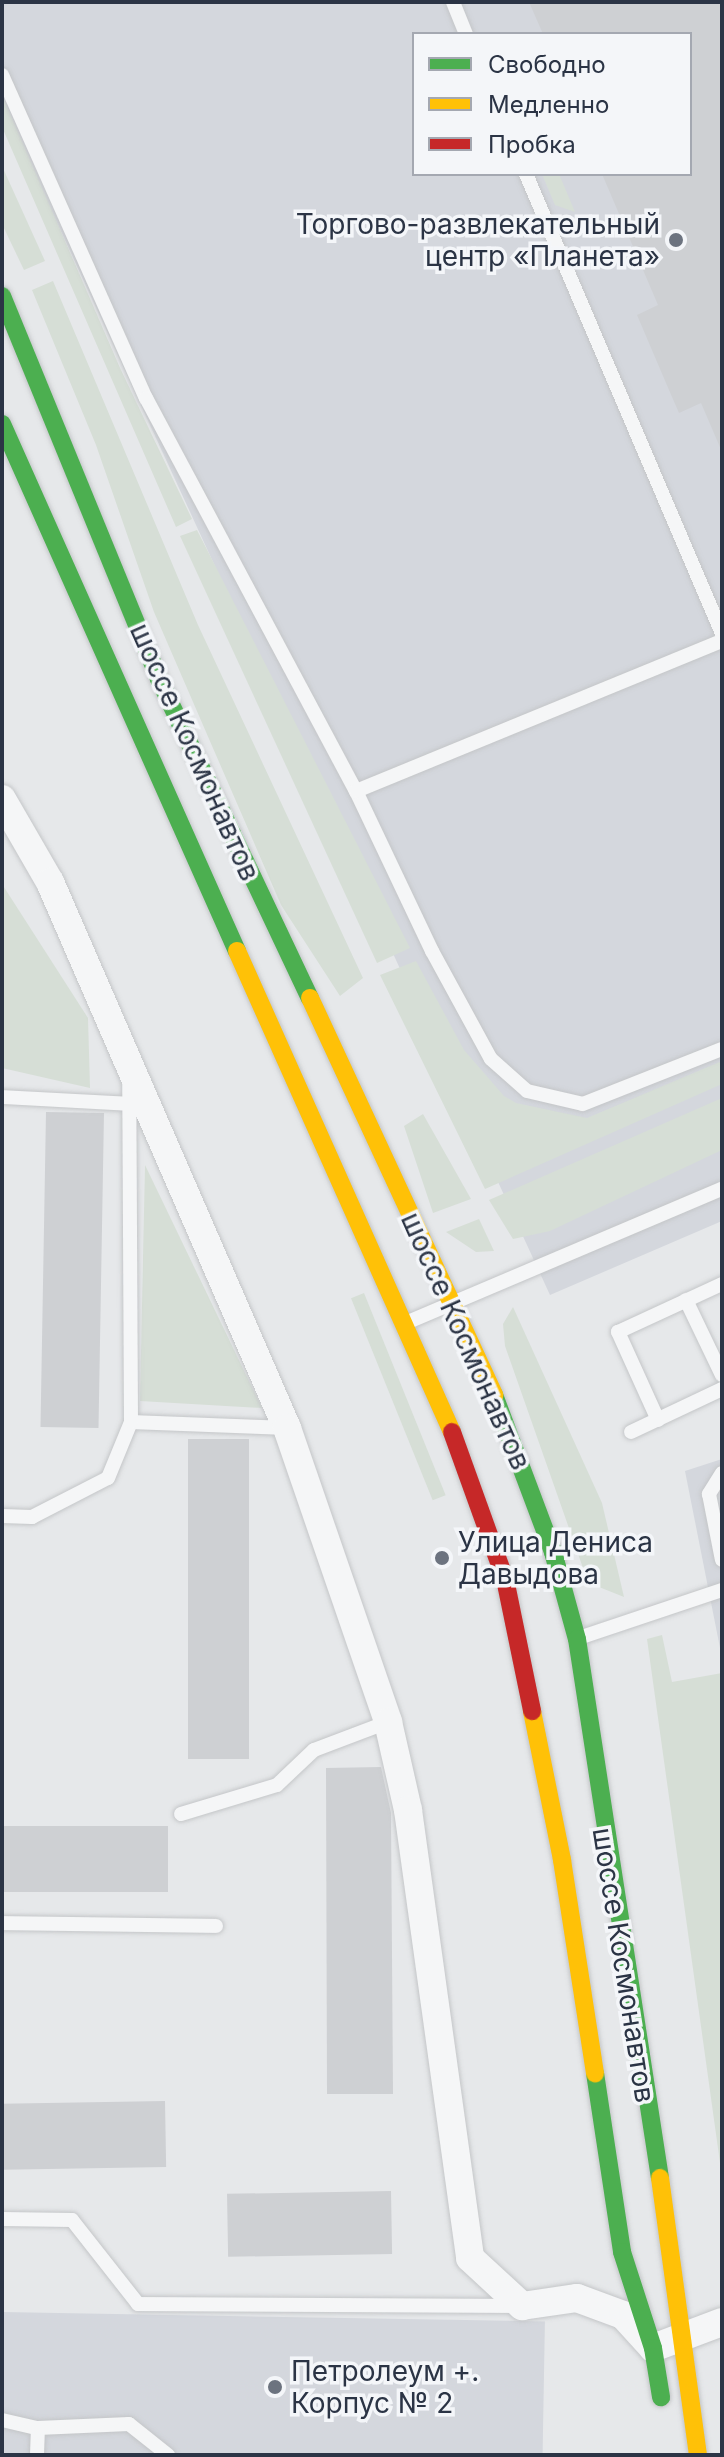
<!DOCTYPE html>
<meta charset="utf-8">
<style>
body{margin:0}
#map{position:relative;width:724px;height:2457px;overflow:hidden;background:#e6e8ea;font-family:Inter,sans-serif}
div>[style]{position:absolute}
.built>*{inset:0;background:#d4d7dd;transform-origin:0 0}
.green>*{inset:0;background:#d6ded6;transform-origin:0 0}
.building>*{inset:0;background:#ced0d3;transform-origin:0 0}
.roads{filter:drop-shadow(0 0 2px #c4c6c8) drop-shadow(0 0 2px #c4c6c8)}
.lane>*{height:14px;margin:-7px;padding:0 7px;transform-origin:7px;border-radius:7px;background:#f5f6f7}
.street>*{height:28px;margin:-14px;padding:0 14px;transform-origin:14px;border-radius:14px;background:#f5f6f7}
.fast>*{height:18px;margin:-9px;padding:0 9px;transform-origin:9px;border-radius:9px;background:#4caf50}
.slow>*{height:18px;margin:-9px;padding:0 9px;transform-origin:9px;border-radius:9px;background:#ffc107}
.jam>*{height:18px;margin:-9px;padding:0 9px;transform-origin:9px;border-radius:9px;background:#c62828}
.dots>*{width:22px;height:22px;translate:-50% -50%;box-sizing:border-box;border:4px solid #f4f6f9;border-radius:50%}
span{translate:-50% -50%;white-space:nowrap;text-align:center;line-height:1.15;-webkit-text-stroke:7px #f4f6f9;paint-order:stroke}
.poi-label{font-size:28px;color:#2b3445}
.right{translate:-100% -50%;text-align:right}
.left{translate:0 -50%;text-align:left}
.street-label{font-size:28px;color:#2b3445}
.frame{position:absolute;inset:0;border:4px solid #2b3445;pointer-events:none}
.legend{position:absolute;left:412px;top:32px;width:280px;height:144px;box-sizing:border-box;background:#f4f6f9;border:2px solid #a4a8b1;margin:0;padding:10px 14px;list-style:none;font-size:24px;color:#2b3445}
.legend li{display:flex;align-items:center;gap:16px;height:40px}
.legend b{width:40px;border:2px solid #a4a8b1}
</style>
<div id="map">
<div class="built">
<i style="clip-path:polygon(evenodd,2px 2px,722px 2px,722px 1221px,550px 1295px,2px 103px,2px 2px,414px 34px,690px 34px,690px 174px,414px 174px,414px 34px)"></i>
<i style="clip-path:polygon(722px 1459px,722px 1658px,685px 1471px)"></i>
<i style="left:2px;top:2312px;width:543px;height:143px;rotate:1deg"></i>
</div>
<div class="green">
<i style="clip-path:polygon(2px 95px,120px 368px,192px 519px,176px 527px,2px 127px)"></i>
<i style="clip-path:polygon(2px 166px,45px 261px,24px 270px,2px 224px)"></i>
<i style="clip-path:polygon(542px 174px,559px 174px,575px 212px,555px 205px)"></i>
<i style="clip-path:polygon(53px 281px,198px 625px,363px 978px,340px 996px,281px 905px,154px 612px,96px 445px,32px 290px)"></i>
<i style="clip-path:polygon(197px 530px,410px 948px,377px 963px,180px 536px)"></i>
<i style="clip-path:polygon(2px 884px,88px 1018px,90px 1088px,2px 1068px)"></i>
<i style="clip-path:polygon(416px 961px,464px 1050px,504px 1096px,516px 1103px,587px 1118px,722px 1061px,722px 1084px,485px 1189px,380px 975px)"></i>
<i style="clip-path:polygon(722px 1098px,722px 1150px,550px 1231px,513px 1239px,489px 1200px)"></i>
<i style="clip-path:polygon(423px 1114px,471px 1199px,433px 1213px,404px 1126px)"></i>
<i style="clip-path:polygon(145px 1165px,262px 1408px,140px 1401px)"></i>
<i style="clip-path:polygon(479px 1219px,494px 1251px,476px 1252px,446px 1232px)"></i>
<i style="left:364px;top:1293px;width:218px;height:14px;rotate:68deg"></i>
<i style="clip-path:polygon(513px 1307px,602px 1503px,624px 1597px,599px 1587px,583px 1568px,505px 1346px,503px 1324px)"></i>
<i style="clip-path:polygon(662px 1635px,672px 1682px,722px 1673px,722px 2177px,647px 1639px)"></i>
</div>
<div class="building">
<i style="clip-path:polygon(529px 2px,722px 2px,722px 452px,701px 403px,679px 413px,669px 390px,637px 315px,658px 305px,602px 174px,690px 174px,690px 34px,543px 34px)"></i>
<i style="left:46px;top:1112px;width:58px;height:315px;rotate:1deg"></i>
<i style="left:249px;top:1439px;width:320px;height:61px;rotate:90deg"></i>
<i style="clip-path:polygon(381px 1767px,391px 1813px,393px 2094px,327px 2094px,326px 1768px)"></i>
<i style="left:2px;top:1826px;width:166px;height:66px"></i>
<i style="left:165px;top:2101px;width:66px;height:163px;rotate:89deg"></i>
<i style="left:391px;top:2191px;width:63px;height:164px;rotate:89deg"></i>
</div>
<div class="roads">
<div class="lane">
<i style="left:453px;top:2px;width:35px;rotate:68deg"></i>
<i style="left:2px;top:75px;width:354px;rotate:66deg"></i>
<i style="left:146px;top:398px;width:446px;rotate:61.9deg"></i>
<i style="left:356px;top:791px;width:177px;rotate:64.6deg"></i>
<i style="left:432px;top:951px;width:123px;rotate:61.4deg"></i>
<i style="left:491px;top:1059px;width:48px;rotate:41.6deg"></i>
<i style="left:527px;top:1091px;width:57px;rotate:13.1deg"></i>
<i style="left:583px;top:1104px;width:149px;rotate:-21.6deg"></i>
<i style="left:526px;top:174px;width:499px;rotate:66.9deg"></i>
<i style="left:356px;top:791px;width:396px;rotate:-22.3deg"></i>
<i style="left:2px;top:1097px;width:128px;rotate:3.1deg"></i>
<i style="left:686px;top:1300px;width:83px;rotate:64.4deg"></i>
<i style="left:408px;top:1322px;width:341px;rotate:-23deg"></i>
<i style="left:658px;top:1420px;width:97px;rotate:-114.4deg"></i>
<i style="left:618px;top:1332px;width:115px;rotate:-24.8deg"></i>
<i style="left:131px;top:1422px;width:156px;rotate:2.2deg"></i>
<i style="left:631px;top:1432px;width:101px;rotate:-25.3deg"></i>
<i style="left:722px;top:1473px;width:25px;rotate:122deg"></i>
<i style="left:709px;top:1494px;width:67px;rotate:78.9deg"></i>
<i style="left:2px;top:1516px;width:30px;rotate:2deg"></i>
<i style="left:32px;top:1517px;width:85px;rotate:-27.2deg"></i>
<i style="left:108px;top:1478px;width:61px;rotate:-67.7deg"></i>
<i style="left:131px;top:1422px;width:339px;rotate:-90.3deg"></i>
<i style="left:582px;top:1637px;width:148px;rotate:-18.6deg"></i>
<i style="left:181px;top:1814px;width:100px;rotate:-16.8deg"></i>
<i style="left:277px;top:1785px;width:51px;rotate:-43.4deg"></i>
<i style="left:314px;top:1750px;width:79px;rotate:-20.7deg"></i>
<i style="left:2px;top:1923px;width:214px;rotate:0.8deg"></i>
<i style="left:2px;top:2219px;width:70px;rotate:0.8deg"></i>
<i style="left:72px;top:2220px;width:107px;rotate:51.8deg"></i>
<i style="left:138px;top:2304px;width:379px;rotate:0.3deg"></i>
<i style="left:2px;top:2420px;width:37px;rotate:13deg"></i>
<i style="left:37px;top:2455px;width:27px;rotate:-88deg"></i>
<i style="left:38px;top:2428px;width:91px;rotate:-2.5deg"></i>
<i style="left:129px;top:2424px;width:50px;rotate:38.5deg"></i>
</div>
<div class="street">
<i style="left:2px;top:799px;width:96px;rotate:60deg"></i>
<i style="left:50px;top:882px;width:595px;rotate:66.54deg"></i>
<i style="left:287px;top:1428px;width:311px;rotate:71deg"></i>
<i style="left:388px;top:1722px;width:90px;rotate:77.2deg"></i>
<i style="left:408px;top:1810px;width:452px;rotate:82.1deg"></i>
<i style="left:470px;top:2258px;width:71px;rotate:42.7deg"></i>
<i style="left:522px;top:2306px;width:56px;rotate:-8.3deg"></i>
<i style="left:577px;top:2298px;width:49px;rotate:20.3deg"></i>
<i style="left:623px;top:2315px;width:45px;rotate:47.7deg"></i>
<i style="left:653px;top:2348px;width:74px;rotate:-20.6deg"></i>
</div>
<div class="fast">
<i style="left:2px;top:296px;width:414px;rotate:67.7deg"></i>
<i style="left:159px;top:679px;width:353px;rotate:64.7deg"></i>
<i style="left:2px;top:424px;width:577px;rotate:65.97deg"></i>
<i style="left:494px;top:1395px;width:168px;rotate:69.4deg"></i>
<i style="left:553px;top:1552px;width:90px;rotate:74.6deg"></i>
<i style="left:577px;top:1639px;width:545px;rotate:81.25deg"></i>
<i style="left:595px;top:2073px;width:181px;rotate:81.4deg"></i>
<i style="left:622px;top:2252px;width:101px;rotate:72.1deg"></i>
<i style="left:653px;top:2348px;width:50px;rotate:80.7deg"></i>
</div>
<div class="slow">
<i style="left:237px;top:951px;width:527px;rotate:65.92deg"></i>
<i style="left:310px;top:998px;width:438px;rotate:65.1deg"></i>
<i style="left:532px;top:1711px;width:152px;rotate:78.6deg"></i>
<i style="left:562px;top:1860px;width:216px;rotate:81.2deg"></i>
<i style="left:660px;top:2178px;width:280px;rotate:82.2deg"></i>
</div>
<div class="jam">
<i style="left:452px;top:1432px;width:156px;rotate:70.2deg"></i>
<i style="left:505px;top:1579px;width:135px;rotate:78.4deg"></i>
</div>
</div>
<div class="dots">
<i style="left:676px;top:240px;background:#6c737f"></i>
<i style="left:442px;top:1558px;background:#6c737f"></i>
<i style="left:275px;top:2387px;background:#6c737f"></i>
</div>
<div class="poi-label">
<span class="right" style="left:660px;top:240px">Торгово-развлекательный<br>центр «Планета»</span>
<span class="left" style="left:458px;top:1558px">Улица Дениса<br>Давыдова</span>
<span class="left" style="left:291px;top:2387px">Петролеум +.<br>Корпус № 2</span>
</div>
<div class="street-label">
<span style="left:195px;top:752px;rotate:66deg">шоссе Космонавтов</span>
<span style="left:466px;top:1341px;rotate:66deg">шоссе Космонавтов</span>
<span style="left:624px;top:1965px;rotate:81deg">шоссе Космонавтов</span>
</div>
<div class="frame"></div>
<ul class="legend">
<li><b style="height:10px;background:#4caf50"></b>Свободно</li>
<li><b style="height:10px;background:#ffc107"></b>Медленно</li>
<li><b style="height:10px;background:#c62828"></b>Пробка</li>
</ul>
</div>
